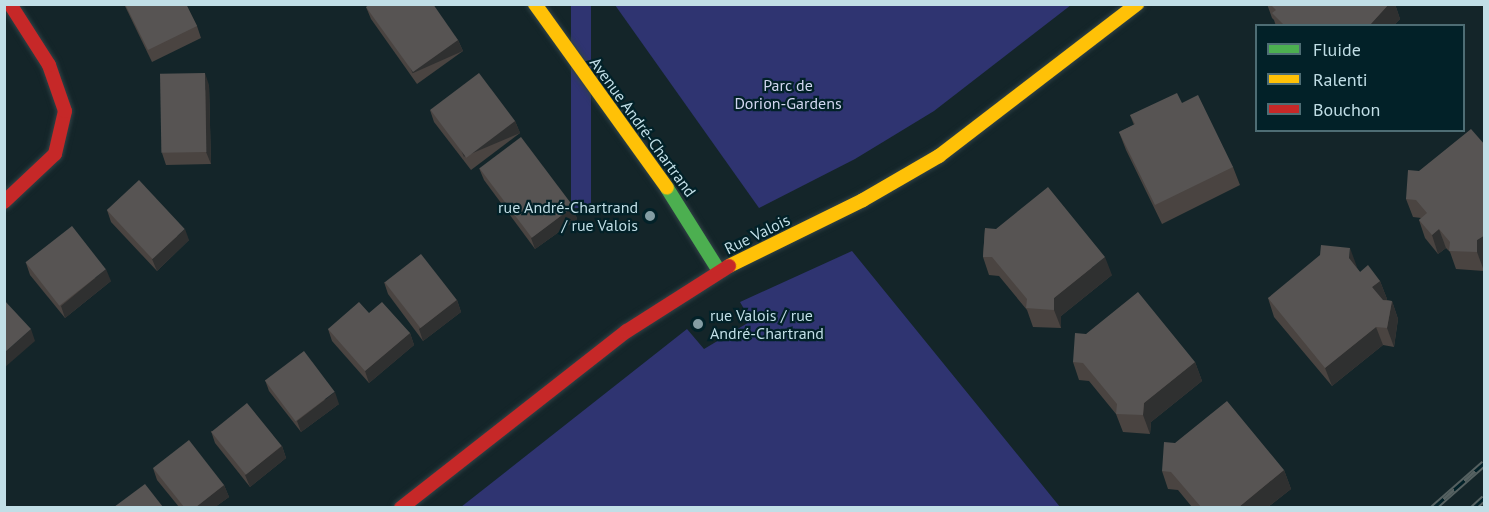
<!DOCTYPE html>
<meta charset="utf-8">
<style>
body{margin:0}
#map{position:relative;width:1489px;height:512px;overflow:hidden;background:#142529;font-family:"PT Sans",sans-serif}
div>[style]{position:absolute}
.green>*{inset:0;background:#2f3471;transform-origin:0 0}
.roads{filter:drop-shadow(0 0 2px #314246) drop-shadow(0 0 2px #314246)}
.fast>*{height:14px;margin:-7px;padding:0 7px;transform-origin:7px;border-radius:7px;background:#4caf50}
.slow>*{height:14px;margin:-7px;padding:0 7px;transform-origin:7px;border-radius:7px;background:#ffc107}
.jam>*{height:14px;margin:-7px;padding:0 7px;transform-origin:7px;border-radius:7px;background:#c62828}
.rail>*{height:7px;margin-top:-3.5px;transform-origin:0;background:repeating-linear-gradient(90deg,#022128 0 14px,#556161 0 28px);box-sizing:border-box;border-block:2px solid #556161}
.wall>*{inset:0;background:#4a4441}
.shaded-wall>*{inset:0;background:#2f3030;transform-origin:0 0}
.building>*{inset:0;background:#575453;transform-origin:0 0}
.dots>*{width:16px;height:16px;translate:-50% -50%;box-sizing:border-box;border:3px solid #022128;border-radius:50%}
span{translate:-50% -50%;white-space:nowrap;text-align:center;line-height:1.15;-webkit-text-stroke:4.5px #022128;paint-order:stroke}
.park-label{font-size:16px;color:#d1d6f0}
.street-label{font-size:16px;color:#c1dee6}
.poi-label{font-size:16px;color:#c1dee6}
.right{translate:-100% -50%;text-align:right}
.left{translate:0 -50%;text-align:left}
.frame{position:absolute;inset:0;border:6px solid #c1dee6;pointer-events:none}
.legend{position:absolute;left:1255px;top:24px;width:210px;height:108px;box-sizing:border-box;background:#022128;border:2px solid #4e6d74;margin:0;padding:8px 10px;list-style:none;font-size:18px;color:#c1dee6}
.legend li{display:flex;align-items:center;gap:12px;height:30px}
.legend b{width:30px;border:2px solid #4e6d74}
</style>
<div id="map">
<div class="green">
<i style="left:571px;top:5px;width:20px;height:203px"></i>
<i style="clip-path:polygon(615px 5px,1071px 5px,934px 111px,855px 159px,759px 208px)"></i>
<i style="clip-path:polygon(852px 251px,1060px 507px,461px 507px,687px 329px,704px 349px,751px 321px,740px 302px)"></i>
</div>
<div class="roads">
<div class="fast">
<i style="left:667px;top:188px;width:98px;rotate:57.9deg"></i>
</div>
<div class="slow">
<i style="left:535px;top:4px;width:226px;rotate:54.3deg"></i>
<i style="left:729px;top:266px;width:149px;rotate:-26.2deg"></i>
<i style="left:863px;top:200px;width:88px;rotate:-30.1deg"></i>
<i style="left:939px;top:156px;width:250px;rotate:-37.5deg"></i>
</div>
<div class="jam">
<i style="left:4px;top:202px;width:70px;rotate:-43.3deg"></i>
<i style="left:55px;top:154px;width:44px;rotate:-76.9deg"></i>
<i style="left:65px;top:111px;width:49px;rotate:-109.2deg"></i>
<i style="left:49px;top:65px;width:72px;rotate:-122.6deg"></i>
<i style="left:401px;top:508px;width:287px;rotate:-38.1deg"></i>
<i style="left:627px;top:331px;width:121px;rotate:-32.5deg"></i>
</div>
</div>
<div class="rail">
<i style="left:1433px;top:508px;width:68px;rotate:-41.4deg"></i>
<i style="left:1473px;top:508px;width:15px;rotate:-42deg"></i>
</div>
<div class="wall">
<i style="clip-path:polygon(124px 4px,186px 4px,197px 26px,201px 38px,152px 62px)"></i>
<i style="clip-path:polygon(1267px 4px,1395px 4px,1400px 19px,1393px 26px,1276px 26px,1274px 20px,1272px 18px)"></i>
<i style="clip-path:polygon(366px 7px,458px 40px,463px 51px,417px 84px,371px 19px)"></i>
<i style="clip-path:polygon(209px 85px,211px 164px,166px 165px,162px 153px)"></i>
<i style="clip-path:polygon(1182px 103px,1233px 167px,1240px 185px,1162px 224px,1126px 150px,1119px 132px,1134px 125px,1130px 115px)"></i>
<i style="clip-path:polygon(430px 110px,515px 121px,520px 133px,471px 170px,434px 122px)"></i>
<i style="clip-path:polygon(1485px 145px,1484px 271px,1456px 269px,1450px 252px,1446px 248px,1438px 254px,1425px 238px,1419px 220px,1421px 218px,1413px 217px,1406px 199px,1419px 171px)"></i>
<i style="clip-path:polygon(479px 168px,573px 207px,577px 219px,535px 249px,484px 180px)"></i>
<i style="clip-path:polygon(107px 210px,189px 240px,157px 271px,111px 222px)"></i>
<i style="clip-path:polygon(985px 228px,1112px 275px,1061px 316px,1061px 328px,1033px 327px,1027px 310px,999px 276px,989px 275px,983px 257px)"></i>
<i style="clip-path:polygon(26px 263px,111px 281px,65px 318px,30px 275px)"></i>
<i style="clip-path:polygon(1357px 267px,1357px 268px,1360px 272px,1380px 281px,1387px 299px,1386px 300px,1392px 301px,1398px 319px,1394px 347px,1383px 345px,1332px 386px,1274px 317px,1268px 298px)"></i>
<i style="clip-path:polygon(384px 282px,457px 300px,461px 312px,423px 341px,388px 294px)"></i>
<i style="clip-path:polygon(369px 313px,410px 333px,414px 345px,369px 383px,332px 341px,328px 329px)"></i>
<i style="clip-path:polygon(1073px 362px,1195px 362px,1202px 381px,1151px 422px,1150px 434px,1123px 432px,1116px 414px,1089px 381px,1079px 380px)"></i>
<i style="clip-path:polygon(265px 380px,339px 404px,301px 432px,269px 391px)"></i>
<i style="clip-path:polygon(211px 431px,282px 446px,286px 458px,250px 487px,215px 443px)"></i>
<i style="clip-path:polygon(153px 468px,224px 485px,229px 497px,215px 507px,179px 507px,157px 480px)"></i>
<i style="clip-path:polygon(1284px 470px,1291px 489px,1268px 507px,1192px 507px,1178px 490px,1168px 489px,1162px 471px)"></i>
</div>
<div class="shaded-wall">
<i style="clip-path:polygon(1389px 4px,1395px 4px,1400px 19px,1393px 26px,1369px 26px)"></i>
<i style="left:458px;top:40px;width:12px;height:55px;rotate:66deg"></i>
<i style="clip-path:polygon(205px 73px,209px 85px,211px 164px,206px 152px)"></i>
<i style="left:515px;top:121px;width:13px;height:61px;rotate:67deg"></i>
<i style="clip-path:polygon(573px 207px,577px 219px,535px 249px,531px 238px)"></i>
<i style="clip-path:polygon(185px 229px,189px 240px,157px 271px,152px 259px)"></i>
<i style="clip-path:polygon(1439px 229px,1446px 248px,1438px 254px,1432px 235px)"></i>
<i style="clip-path:polygon(1485px 235px,1485px 258px,1484px 271px,1477px 252px,1477px 240px)"></i>
<i style="clip-path:polygon(1350px 248px,1357px 267px,1355px 277px,1349px 258px)"></i>
<i style="clip-path:polygon(1105px 257px,1112px 275px,1061px 316px,1061px 328px,1054px 310px,1054px 298px)"></i>
<i style="clip-path:polygon(106px 269px,111px 281px,65px 318px,61px 306px)"></i>
<i style="clip-path:polygon(1380px 281px,1387px 299px,1379px 305px,1372px 287px)"></i>
<i style="clip-path:polygon(457px 300px,461px 312px,423px 341px,419px 329px)"></i>
<i style="clip-path:polygon(1392px 301px,1398px 319px,1394px 347px,1387px 328px)"></i>
<i style="clip-path:polygon(1376px 327px,1383px 345px,1332px 386px,1325px 368px)"></i>
<i style="clip-path:polygon(31px 329px,35px 341px,4px 368px,4px 353px)"></i>
<i style="clip-path:polygon(410px 333px,414px 345px,369px 383px,365px 371px)"></i>
<i style="clip-path:polygon(1195px 362px,1202px 381px,1151px 422px,1150px 434px,1143px 415px,1144px 403px)"></i>
<i style="clip-path:polygon(335px 392px,339px 404px,301px 432px,297px 421px)"></i>
<i style="clip-path:polygon(282px 446px,286px 458px,250px 487px,245px 475px)"></i>
<i style="clip-path:polygon(1284px 470px,1291px 489px,1268px 507px,1239px 507px)"></i>
<i style="clip-path:polygon(224px 485px,229px 497px,215px 507px,196px 507px)"></i>
</div>
<div class="building">
<i style="clip-path:polygon(125px 4px,186px 4px,197px 26px,148px 50px)"></i>
<i style="clip-path:polygon(370px 4px,433px 4px,458px 40px,413px 72px,366px 7px)"></i>
<i style="clip-path:polygon(1270px 4px,1389px 4px,1369px 26px,1285px 26px,1272px 13px,1276px 10px)"></i>
<i style="left:205px;top:73px;width:79px;height:45px;rotate:89deg"></i>
<i style="left:479px;top:73px;width:60px;height:61px;rotate:53deg"></i>
<i style="clip-path:polygon(1177px 93px,1182px 103px,1198px 95px,1233px 167px,1155px 205px,1119px 132px,1135px 124px,1130px 115px)"></i>
<i style="clip-path:polygon(1471px 129px,1485px 145px,1485px 235px,1477px 240px,1477px 252px,1449px 251px,1450px 242px,1439px 229px,1432px 235px,1419px 220px,1427px 213px,1416px 200px,1406px 199px,1408px 170px,1419px 171px)"></i>
<i style="left:521px;top:137px;width:87px;height:52px;rotate:53deg"></i>
<i style="left:139px;top:180px;width:67px;height:44px;rotate:47deg"></i>
<i style="clip-path:polygon(1048px 187px,1105px 257px,1054px 298px,1054px 310px,1026px 308px,1027px 299px,992px 257px,983px 257px,985px 228px,996px 229px)"></i>
<i style="left:72px;top:226px;width:55px;height:59px;rotate:52deg"></i>
<i style="clip-path:polygon(1321px 245px,1350px 248px,1349px 258px,1360px 272px,1368px 265px,1380px 281px,1372px 287px,1383px 300px,1392px 301px,1387px 328px,1376px 327px,1325px 368px,1268px 298px,1320px 255px)"></i>
<i style="left:421px;top:254px;width:58px;height:46px;rotate:52deg"></i>
<i style="clip-path:polygon(1138px 292px,1195px 362px,1144px 403px,1143px 415px,1116px 414px,1117px 404px,1083px 363px,1073px 362px,1075px 333px,1086px 334px)"></i>
<i style="clip-path:polygon(4px 300px,31px 329px,4px 353px)"></i>
<i style="clip-path:polygon(359px 302px,369px 313px,382px 302px,410px 333px,365px 371px,328px 329px)"></i>
<i style="left:304px;top:351px;width:51px;height:49px;rotate:53deg"></i>
<i style="clip-path:polygon(1227px 401px,1284px 470px,1239px 507px,1201px 507px,1171px 472px,1162px 471px,1164px 442px,1175px 443px)"></i>
<i style="left:247px;top:403px;width:55px;height:46px;rotate:51deg"></i>
<i style="clip-path:polygon(189px 440px,224px 485px,196px 507px,184px 507px,153px 468px)"></i>
<i style="clip-path:polygon(145px 484px,163px 507px,114px 507px)"></i>
</div>
<div class="dots">
<i style="left:650px;top:216px;background:#849da4"></i>
<i style="left:698px;top:324px;background:#849da4"></i>
</div>
<div class="park-label">
<span style="left:788px;top:94px">Parc de<br>Dorion-Gardens</span>
</div>
<div class="street-label">
<span style="left:643px;top:127px;rotate:54deg">Avenue André-Chartrand</span>
<span style="left:757px;top:234px;rotate:-26deg">Rue Valois</span>
</div>
<div class="poi-label">
<span class="right" style="left:638px;top:216px">rue André-Chartrand<br>/ rue Valois</span>
<span class="left" style="left:710px;top:324px">rue Valois / rue<br>André-Chartrand</span>
</div>
<div class="frame"></div>
<ul class="legend">
<li><b style="height:8px;background:#4caf50"></b>Fluide</li>
<li><b style="height:8px;background:#ffc107"></b>Ralenti</li>
<li><b style="height:8px;background:#c62828"></b>Bouchon</li>
</ul>
</div>
